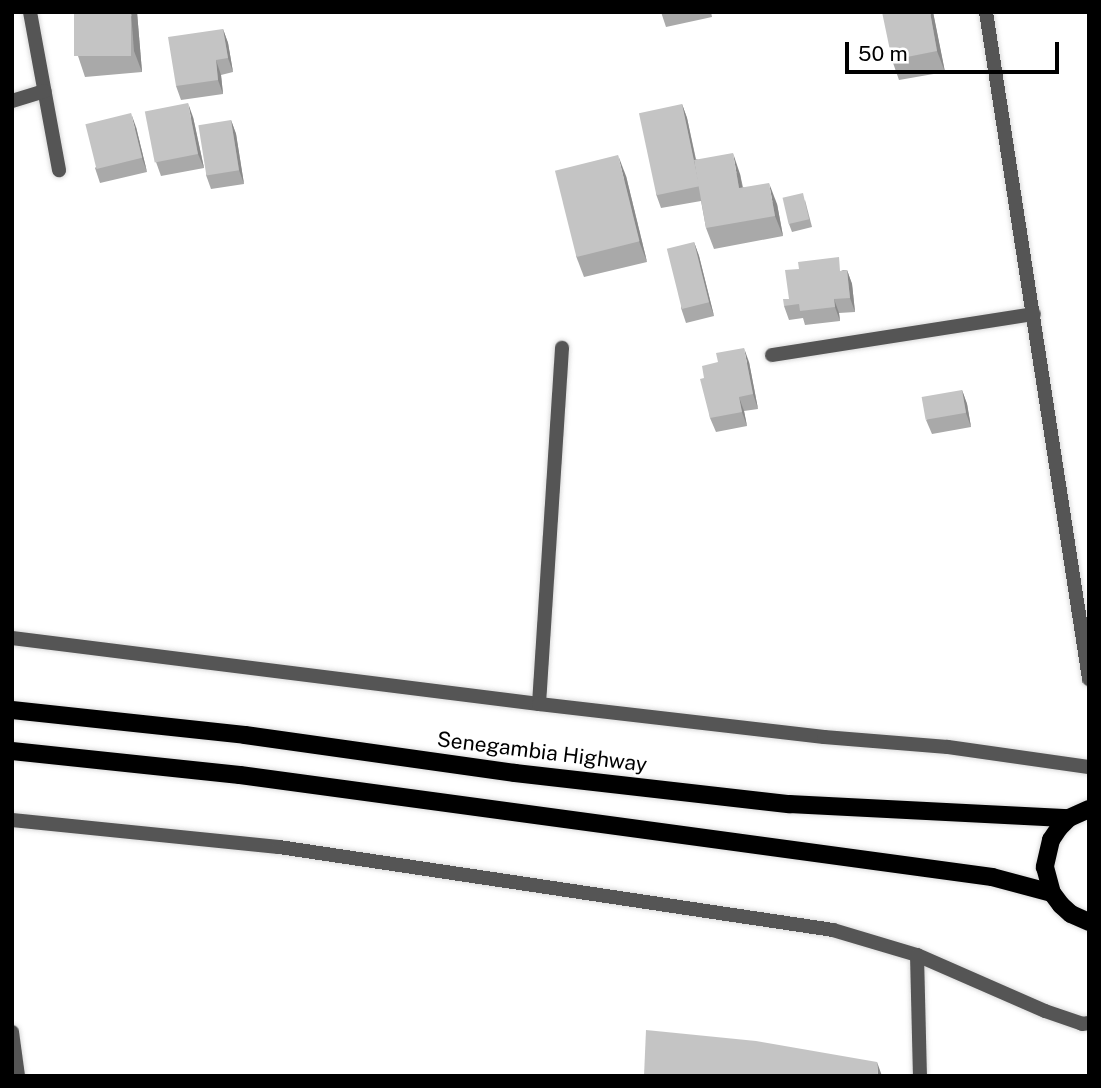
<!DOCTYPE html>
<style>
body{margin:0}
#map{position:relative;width:1101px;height:1088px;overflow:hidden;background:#fff;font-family:"Public Sans",sans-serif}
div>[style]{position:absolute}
.roads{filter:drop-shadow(0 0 2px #dbdbdb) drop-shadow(0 0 2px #dbdbdb)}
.service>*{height:14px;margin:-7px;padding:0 7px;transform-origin:7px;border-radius:7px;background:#555}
.minor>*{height:14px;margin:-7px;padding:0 7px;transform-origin:7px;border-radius:7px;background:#555}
.tertiary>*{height:14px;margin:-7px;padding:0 7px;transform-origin:7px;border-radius:7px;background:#555}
.primary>*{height:18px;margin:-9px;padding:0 9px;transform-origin:9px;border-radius:9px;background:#000}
.wall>*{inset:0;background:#a9a9a9}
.shaded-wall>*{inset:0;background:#898989}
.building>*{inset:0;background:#c4c4c4;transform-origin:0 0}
span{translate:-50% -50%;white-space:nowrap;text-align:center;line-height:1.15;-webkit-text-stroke:5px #fff;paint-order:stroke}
.street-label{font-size:21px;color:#000}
.frame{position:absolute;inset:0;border:14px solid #000;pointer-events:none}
.scale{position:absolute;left:845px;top:42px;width:214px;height:32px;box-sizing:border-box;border:4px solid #000;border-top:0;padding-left:9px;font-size:21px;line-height:24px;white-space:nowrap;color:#000;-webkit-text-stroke:5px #fff;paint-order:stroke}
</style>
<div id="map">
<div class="roads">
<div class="service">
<i style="left:539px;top:704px;width:357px;rotate:-86.3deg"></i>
</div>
<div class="minor">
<i style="left:30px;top:12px;width:161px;rotate:79.6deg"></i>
<i style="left:12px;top:101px;width:34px;rotate:-17deg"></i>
<i style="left:772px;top:355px;width:265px;rotate:-8.9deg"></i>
<i style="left:12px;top:638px;width:531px;rotate:7.14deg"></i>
<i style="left:539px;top:704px;width:287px;rotate:6.6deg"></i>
<i style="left:824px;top:737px;width:124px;rotate:4.6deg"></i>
<i style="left:948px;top:747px;width:142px;rotate:8.1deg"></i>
<i style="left:12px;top:820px;width:268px;rotate:5.8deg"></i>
<i style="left:279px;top:847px;width:560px;rotate:8.52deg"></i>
<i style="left:833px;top:930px;width:88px;rotate:16.6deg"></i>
<i style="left:917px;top:955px;width:140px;rotate:23.6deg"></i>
<i style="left:1045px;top:1011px;width:39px;rotate:19deg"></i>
<i style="left:1082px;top:1024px;width:7px;rotate:-8deg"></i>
<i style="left:917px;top:955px;width:121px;rotate:88.6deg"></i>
<i style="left:12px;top:1032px;width:44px;rotate:82.2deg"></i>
</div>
<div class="tertiary">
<i style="left:986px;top:12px;width:675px;rotate:81.22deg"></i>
</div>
<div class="primary">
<i style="left:12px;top:710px;width:234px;rotate:6.1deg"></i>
<i style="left:245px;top:735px;width:273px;rotate:8deg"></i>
<i style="left:515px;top:773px;width:276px;rotate:6.5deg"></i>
<i style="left:789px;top:804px;width:280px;rotate:2.9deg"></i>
<i style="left:12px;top:751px;width:229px;rotate:6deg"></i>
<i style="left:240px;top:775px;width:759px;rotate:7.72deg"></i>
<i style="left:992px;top:877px;width:62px;rotate:14.9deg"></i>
<i style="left:1089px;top:809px;width:22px;rotate:156deg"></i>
<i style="left:1069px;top:818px;width:14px;rotate:135deg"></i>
<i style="left:1059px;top:828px;width:14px;rotate:124deg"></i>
<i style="left:1051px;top:840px;width:28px;rotate:103deg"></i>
<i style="left:1045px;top:867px;width:27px;rotate:75deg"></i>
<i style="left:1052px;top:893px;width:15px;rotate:53deg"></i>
<i style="left:1061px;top:905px;width:13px;rotate:42deg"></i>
<i style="left:1071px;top:914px;width:20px;rotate:24deg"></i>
</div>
</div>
<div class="wall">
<i style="clip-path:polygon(137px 12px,142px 72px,85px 77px,78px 56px)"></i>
<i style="clip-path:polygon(661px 12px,711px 12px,712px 17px,666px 27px)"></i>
<i style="clip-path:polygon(933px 12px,945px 72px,899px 80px,892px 60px)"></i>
<i style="clip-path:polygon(223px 29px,228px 43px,233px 72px,221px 75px,223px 94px,181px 100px,176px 86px)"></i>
<i style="clip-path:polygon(682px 104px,687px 118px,696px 159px,740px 174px,743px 187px,777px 204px,783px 236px,714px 249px,706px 228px,701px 201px,661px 208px,656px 194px)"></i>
<i style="clip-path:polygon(193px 117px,204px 168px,161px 176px,156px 162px)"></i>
<i style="clip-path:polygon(231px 120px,236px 134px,244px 184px,211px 189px,206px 175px)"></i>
<i style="clip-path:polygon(136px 127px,147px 172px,100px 183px,95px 168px)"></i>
<i style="clip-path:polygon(626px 176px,647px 262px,584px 277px,576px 256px)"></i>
<i style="clip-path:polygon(805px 200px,812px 227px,792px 232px,789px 224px)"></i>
<i style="clip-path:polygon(694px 242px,699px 256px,714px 316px,686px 323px,681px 308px)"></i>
<i style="clip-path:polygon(843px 270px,847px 270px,852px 284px,855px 312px,839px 313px,840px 321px,805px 325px,803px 318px,789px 320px,784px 306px,789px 299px)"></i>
<i style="clip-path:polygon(749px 362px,758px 409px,744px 411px,747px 426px,716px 432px,710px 418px,704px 378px)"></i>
<i style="clip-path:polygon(962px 390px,967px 404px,971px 427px,932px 434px,926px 420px)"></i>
</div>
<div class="shaded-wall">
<i style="clip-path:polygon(131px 12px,137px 12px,142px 72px,134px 51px)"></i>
<i style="clip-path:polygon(930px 12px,933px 12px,945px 72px,937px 51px)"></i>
<i style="clip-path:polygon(223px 29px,228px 43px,233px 72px,228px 58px)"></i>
<i style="clip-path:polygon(216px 60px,221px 75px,223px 94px,218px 80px)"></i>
<i style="clip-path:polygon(188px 103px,193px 117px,204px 168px,198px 154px)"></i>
<i style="clip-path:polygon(682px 104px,687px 118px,704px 200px,699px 186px)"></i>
<i style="clip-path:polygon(131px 113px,136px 127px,147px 172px,142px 158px)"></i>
<i style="clip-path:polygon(231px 120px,236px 134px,244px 184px,239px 170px)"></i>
<i style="clip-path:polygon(733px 153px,740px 174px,746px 209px,739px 188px)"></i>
<i style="clip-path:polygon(618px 155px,626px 176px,647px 262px,639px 241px)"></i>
<i style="clip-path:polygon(769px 183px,777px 204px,783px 236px,775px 216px)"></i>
<i style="clip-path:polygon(694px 242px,699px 256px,714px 316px,709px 302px)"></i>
<i style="clip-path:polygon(847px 270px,852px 284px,855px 312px,850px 298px)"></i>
<i style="clip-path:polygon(834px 299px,839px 313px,840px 321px,835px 307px)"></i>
<i style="clip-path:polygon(744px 348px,749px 362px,758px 409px,753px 394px)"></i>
<i style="clip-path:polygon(962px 390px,967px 404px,971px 427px,966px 413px)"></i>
<i style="clip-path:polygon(739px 397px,744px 411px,747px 426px,742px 412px)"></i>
<i style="clip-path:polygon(877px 1062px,882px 1076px,878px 1076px)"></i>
</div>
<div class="building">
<i style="left:74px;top:12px;width:57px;height:44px"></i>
<i style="clip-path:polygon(882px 12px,930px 12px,937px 51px,892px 60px)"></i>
<i style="clip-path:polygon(223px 29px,228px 58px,216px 60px,218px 80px,176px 86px,168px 37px)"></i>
<i style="left:188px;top:103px;width:52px;height:44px;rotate:79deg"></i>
<i style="left:682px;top:104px;width:84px;height:44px;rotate:78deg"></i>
<i style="left:131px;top:113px;width:46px;height:47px;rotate:76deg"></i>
<i style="left:231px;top:120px;width:51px;height:33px;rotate:81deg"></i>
<i style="clip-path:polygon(733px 153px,739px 188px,769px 183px,775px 216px,706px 228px,694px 160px)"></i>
<i style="left:618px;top:155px;width:89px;height:65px;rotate:76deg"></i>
<i style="left:803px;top:193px;width:27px;height:21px;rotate:77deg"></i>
<i style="left:694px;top:242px;width:62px;height:28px;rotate:76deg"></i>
<i style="clip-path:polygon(839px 257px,840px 271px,847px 270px,850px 298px,834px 299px,835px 307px,800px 311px,799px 304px,784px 306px,783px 299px,789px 299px,785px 270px,799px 269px,798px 262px)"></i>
<i style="clip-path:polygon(744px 348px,753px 394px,739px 397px,742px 412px,710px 418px,700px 379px,704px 378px,702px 366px,718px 362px,716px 353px)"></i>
<i style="left:962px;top:390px;width:23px;height:41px;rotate:80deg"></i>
<i style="clip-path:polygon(646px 1030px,756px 1041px,877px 1062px,878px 1076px,644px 1076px)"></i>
</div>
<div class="street-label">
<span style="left:542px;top:752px;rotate:7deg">Senegambia Highway</span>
</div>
<div class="frame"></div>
<div class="scale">50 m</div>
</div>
